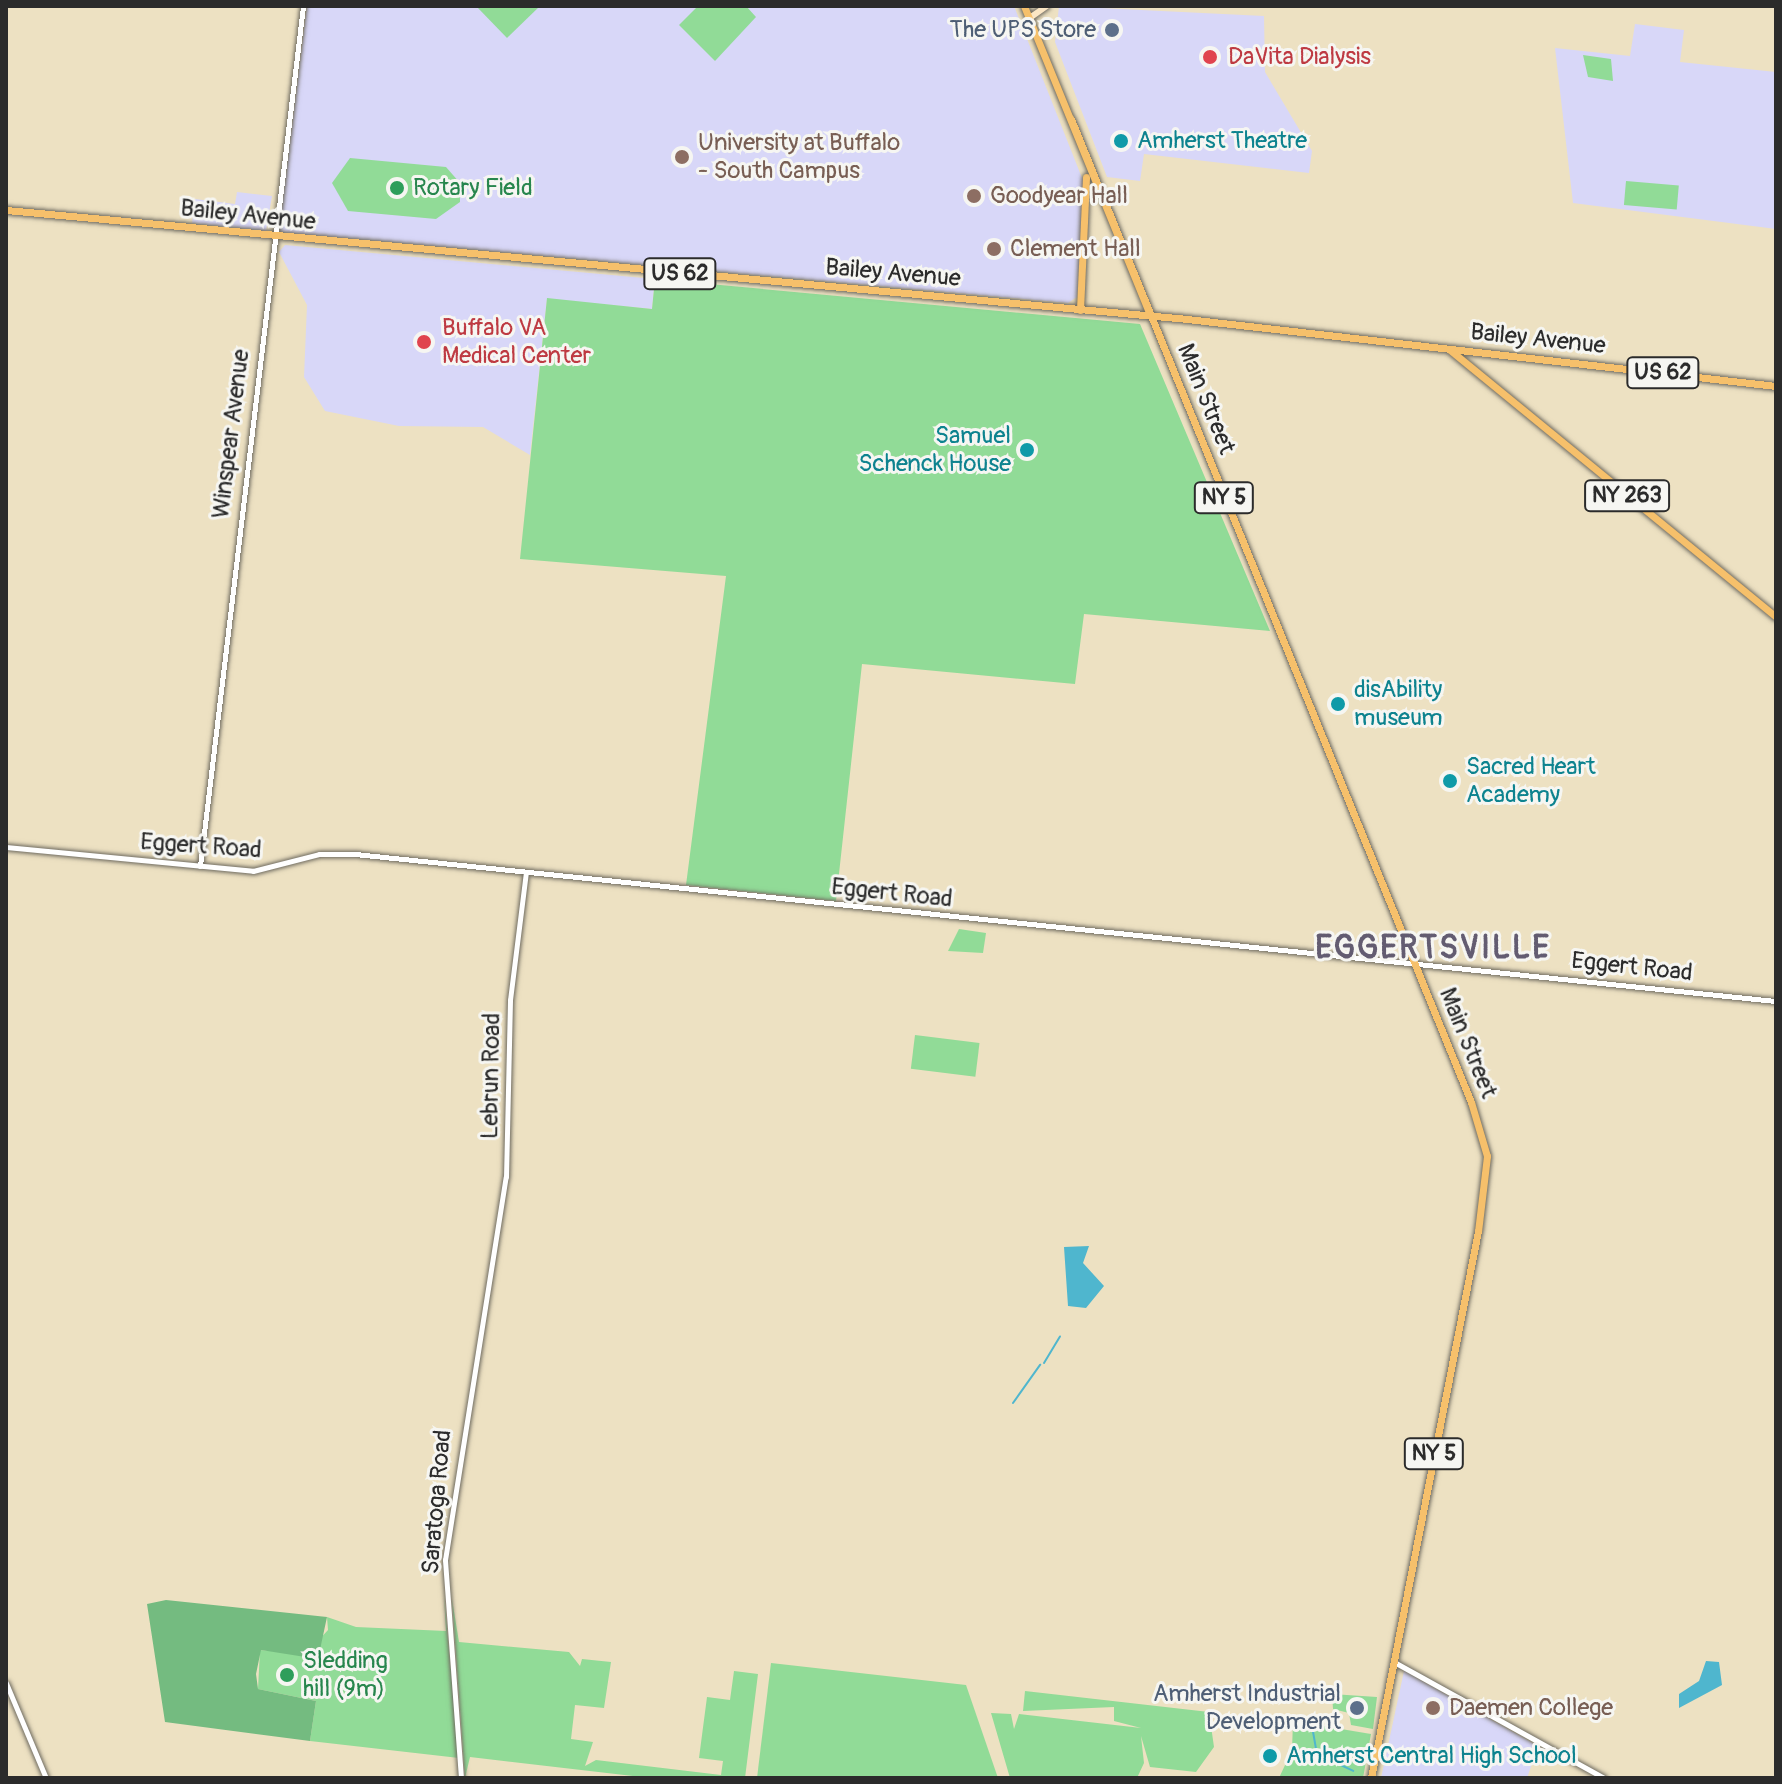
<!DOCTYPE html>
<style>
body{margin:0}
#map{position:relative;width:1782px;height:1784px;overflow:hidden;background:#ede1c2;font-family:Pangolin,sans-serif}
div>[style]{position:absolute}
.built>*{inset:0;background:#d8d7f8}
.green>*{inset:0;background:#91db97;transform-origin:0 0}
.forest>*{inset:0;background:#74bb80}
.water>*{inset:0;background:#4fb6ce}
.stream>*{height:2px;margin:-1px;padding:0 1px;transform-origin:1px;border-radius:1px;background:#4fb6ce}
.roads{filter:drop-shadow(0 0 2px #6f6b60) drop-shadow(0 0 2px #6f6b60)}
.tertiary>*{height:5px;margin:-2.5px;padding:0 2.5px;transform-origin:2.5px;border-radius:2.5px;background:#fff}
.secondary>*{height:6px;margin:-3px;padding:0 3px;transform-origin:3px;border-radius:3px;background:#fbe6c4}
.primary>*{height:7px;margin:-3.5px;padding:0 3.5px;transform-origin:3.5px;border-radius:3.5px;background:#f6c06b}
.dots>*{width:22px;height:22px;translate:-50% -50%;box-sizing:border-box;border:4px solid #f6f6f2;border-radius:50%}
span{translate:-50% -50%;white-space:nowrap;text-align:center;line-height:1.15;-webkit-text-stroke:6px #f6f6f2;paint-order:stroke}
.shield-label span{padding:2px 6px;background:#f6f6f2;border:2px solid;border-radius:6px;-webkit-text-stroke-width:0}
.shield-label{font-size:22px;color:#2b2b2b;font-weight:700}
.service-label{font-size:24px;color:#4e5e75}
.right{translate:-100% -50%;text-align:right}
.health-label{font-size:24px;color:#be3a42}
.left{translate:0 -50%;text-align:left}
.culture-label{font-size:24px;color:#0d838f}
.education-label{font-size:24px;color:#785e54}
.leisure-label{font-size:24px;color:#27864d}
.street-label{font-size:24px;color:#2b2b2b}
.district-label{font-size:32px;color:#635c71;font-weight:700;letter-spacing:2px}
.frame{position:absolute;inset:0;border:8px solid #2b2b2b;pointer-events:none}
</style>
<div id="map">
<div class="built">
<i style="clip-path:polygon(307px 6px,1014px 6px,1084px 183px,1077px 297px,1068px 303px,279px 232px)"></i>
<i style="clip-path:polygon(1059px 6px,1264px 16px,1265px 72px,1312px 151px,1309px 173px,1144px 154px,1140px 181px,1107px 177px,1055px 42px)"></i>
<i style="clip-path:polygon(1635px 24px,1684px 30px,1680px 62px,1776px 72px,1776px 229px,1573px 203px,1555px 48px,1630px 56px)"></i>
<i style="clip-path:polygon(237px 192px,272px 196px,266px 231px,192px 223px,195px 199px,235px 204px)"></i>
<i style="clip-path:polygon(285px 245px,655px 279px,652px 309px,547px 299px,530px 455px,483px 427px,399px 426px,325px 411px,304px 377px,307px 305px,279px 252px)"></i>
<i style="clip-path:polygon(1404px 1671px,1538px 1746px,1527px 1778px,1381px 1778px)"></i>
</div>
<div class="green">
<i style="clip-path:polygon(476px 6px,540px 6px,507px 38px)"></i>
<i style="clip-path:polygon(698px 6px,746px 6px,756px 17px,715px 61px,679px 25px)"></i>
<i style="clip-path:polygon(1583px 55px,1611px 59px,1613px 81px,1588px 77px)"></i>
<i style="clip-path:polygon(350px 158px,446px 167px,460px 183px,460px 202px,436px 219px,348px 211px,332px 183px)"></i>
<i style="left:1626px;top:181px;width:53px;height:24px;rotate:5deg"></i>
<i style="clip-path:polygon(655px 279px,1140px 324px,1270px 631px,1084px 614px,1075px 684px,862px 664px,836px 901px,686px 885px,726px 576px,520px 559px,547px 298px,652px 309px)"></i>
<i style="clip-path:polygon(959px 929px,986px 933px,983px 953px,948px 951px)"></i>
<i style="left:915px;top:1035px;width:65px;height:34px;rotate:7deg"></i>
<i style="clip-path:polygon(444px 1596px,459px 1758px,310px 1741px,316px 1701px,258px 1689px,260px 1650px,306px 1654px,328px 1630px,327px 1617px,356px 1627px,446px 1631px)"></i>
<i style="clip-path:polygon(452px 1599px,459px 1642px,569px 1652px,580px 1666px,582px 1659px,611px 1662px,604px 1708px,575px 1705px,571px 1739px,593px 1742px,585px 1766px,596px 1760px,721px 1775px,723px 1761px,699px 1758px,707px 1697px,730px 1700px,734px 1671px,758px 1674px,745px 1778px,650px 1778px,470px 1757px,465px 1778px)"></i>
<i style="clip-path:polygon(771px 1663px,966px 1685px,998px 1778px,757px 1778px)"></i>
<i style="clip-path:polygon(1025px 1691px,1209px 1712px,1214px 1747px,1196px 1772px,1150px 1767px,1141px 1736px,1144px 1763px,1137px 1778px,1010px 1778px,991px 1713px,1011px 1714px,1014px 1729px,1019px 1714px,1141px 1728px,1114px 1721px,1114px 1707px,1023px 1711px)"></i>
<i style="clip-path:polygon(1332px 1694px,1377px 1697px,1373px 1729px,1351px 1725px,1349px 1713px,1333px 1709px)"></i>
<i style="clip-path:polygon(1293px 1721px,1371px 1734px,1363px 1778px,1279px 1778px,1292px 1750px)"></i>
</div>
<div class="forest">
<i style="clip-path:polygon(166px 1600px,327px 1617px,318px 1659px,261px 1650px,256px 1674px,258px 1689px,316px 1701px,310px 1741px,165px 1722px,147px 1604px)"></i>
</div>
<div class="water">
<i style="clip-path:polygon(1089px 1246px,1083px 1263px,1104px 1286px,1086px 1308px,1068px 1306px,1064px 1247px)"></i>
<i style="clip-path:polygon(1706px 1661px,1719px 1662px,1722px 1685px,1679px 1708px,1679px 1694px,1699px 1681px)"></i>
</div>
<div class="stream">
<i style="left:1044px;top:1363px;width:31px;rotate:-59deg"></i>
<i style="left:1013px;top:1403px;width:47px;rotate:-54.6deg"></i>
<i style="left:1312px;top:1726px;width:28px;rotate:80deg"></i>
<i style="left:1317px;top:1754px;width:40px;rotate:25deg"></i>
</div>
<div class="roads">
<div class="tertiary">
<i style="left:6px;top:847px;width:248px;rotate:5.5deg"></i>
<i style="left:253px;top:871px;width:68px;rotate:-14.4deg"></i>
<i style="left:319px;top:854px;width:36px"></i>
<i style="left:355px;top:854px;width:1429px;rotate:5.91deg"></i>
<i style="left:200px;top:866px;width:866px;rotate:-83.17deg"></i>
<i style="left:1394px;top:1662px;width:240px;rotate:28.9deg"></i>
<i style="left:6px;top:1683px;width:103px;rotate:67.2deg"></i>
<i style="left:461px;top:1778px;width:219px;rotate:-94.2deg"></i>
<i style="left:445px;top:1560px;width:388px;rotate:-81deg"></i>
<i style="left:506px;top:1177px;width:177px;rotate:-88.7deg"></i>
<i style="left:510px;top:1000px;width:129px;rotate:-82.9deg"></i>
</div>
<div class="secondary">
<i style="left:1031px;top:17px;width:19px;rotate:-35deg"></i>
</div>
<div class="primary">
<i style="left:1024px;top:6px;width:333px;rotate:67.8deg"></i>
<i style="left:1071px;top:119px;width:1061px;rotate:67.86deg"></i>
<i style="left:1471px;top:1102px;width:56px;rotate:73.5deg"></i>
<i style="left:1487px;top:1156px;width:76px;rotate:96.8deg"></i>
<i style="left:1478px;top:1231px;width:557px;rotate:101.07deg"></i>
<i style="left:6px;top:210px;width:1186px;rotate:5.27deg"></i>
<i style="left:1187px;top:319px;width:593px;rotate:6.49deg"></i>
<i style="left:1080px;top:310px;width:133px;rotate:-87.4deg"></i>
<i style="left:1450px;top:350px;width:421px;rotate:39.3deg"></i>
</div>
</div>
<div class="dots">
<i style="left:1112px;top:30px;background:#5c6f8a"></i>
<i style="left:1210px;top:57px;background:#e0444e"></i>
<i style="left:1121px;top:141px;background:#0f9aa8"></i>
<i style="left:682px;top:157px;background:#8d6e63"></i>
<i style="left:397px;top:188px;background:#2e9e5b"></i>
<i style="left:974px;top:196px;background:#8d6e63"></i>
<i style="left:994px;top:249px;background:#8d6e63"></i>
<i style="left:424px;top:342px;background:#e0444e"></i>
<i style="left:1027px;top:450px;background:#0f9aa8"></i>
<i style="left:1338px;top:704px;background:#0f9aa8"></i>
<i style="left:1450px;top:781px;background:#0f9aa8"></i>
<i style="left:287px;top:1675px;background:#2e9e5b"></i>
<i style="left:1357px;top:1708px;background:#5c6f8a"></i>
<i style="left:1433px;top:1708px;background:#8d6e63"></i>
<i style="left:1270px;top:1756px;background:#0f9aa8"></i>
</div>
<div class="shield-label">
<span style="left:680px;top:274px">US 62</span>
<span style="left:1663px;top:373px">US 62</span>
<span style="left:1627px;top:496px">NY 263</span>
<span style="left:1224px;top:498px">NY 5</span>
<span style="left:1434px;top:1454px">NY 5</span>
</div>
<div class="service-label">
<span class="right" style="left:1096px;top:30px">The UPS Store</span>
<span class="right" style="left:1341px;top:1708px">Amherst Industrial<br>Development</span>
</div>
<div class="health-label">
<span class="left" style="left:1228px;top:57px">DaVita Dialysis</span>
<span class="left" style="left:442px;top:342px">Buffalo VA<br>Medical Center</span>
</div>
<div class="culture-label">
<span class="left" style="left:1137px;top:141px">Amherst Theatre</span>
<span class="right" style="left:1011px;top:450px">Samuel<br>Schenck House</span>
<span class="left" style="left:1354px;top:704px">disAbility<br>museum</span>
<span class="left" style="left:1466px;top:781px">Sacred Heart<br>Academy</span>
<span class="left" style="left:1286px;top:1756px">Amherst Central High School</span>
</div>
<div class="education-label">
<span class="left" style="left:698px;top:157px">University at Buffalo<br>- South Campus</span>
<span class="left" style="left:990px;top:196px">Goodyear Hall</span>
<span class="left" style="left:1010px;top:249px">Clement Hall</span>
<span class="left" style="left:1449px;top:1708px">Daemen College</span>
</div>
<div class="leisure-label">
<span class="left" style="left:413px;top:188px">Rotary Field</span>
<span class="left" style="left:303px;top:1675px">Sledding<br>hill (9m)</span>
</div>
<div class="street-label">
<span style="left:248px;top:215px;rotate:6deg">Bailey Avenue</span>
<span style="left:893px;top:273px;rotate:5deg">Bailey Avenue</span>
<span style="left:1538px;top:339px;rotate:6deg">Bailey Avenue</span>
<span style="left:1206px;top:399px;rotate:68deg">Main Street</span>
<span style="left:231px;top:434px;rotate:-83deg">Winspear Avenue</span>
<span style="left:201px;top:846px;rotate:4deg">Eggert Road</span>
<span style="left:892px;top:893px;rotate:6deg">Eggert Road</span>
<span style="left:1632px;top:967px;rotate:6deg">Eggert Road</span>
<span style="left:1468px;top:1043px;rotate:68deg">Main Street</span>
<span style="left:491px;top:1076px;rotate:-89deg">Lebrun Road</span>
<span style="left:437px;top:1502px;rotate:-85deg">Saratoga Road</span>
</div>
<div class="district-label">
<span style="left:1433px;top:948px">EGGERTSVILLE</span>
</div>
<div class="frame"></div>
</div>
